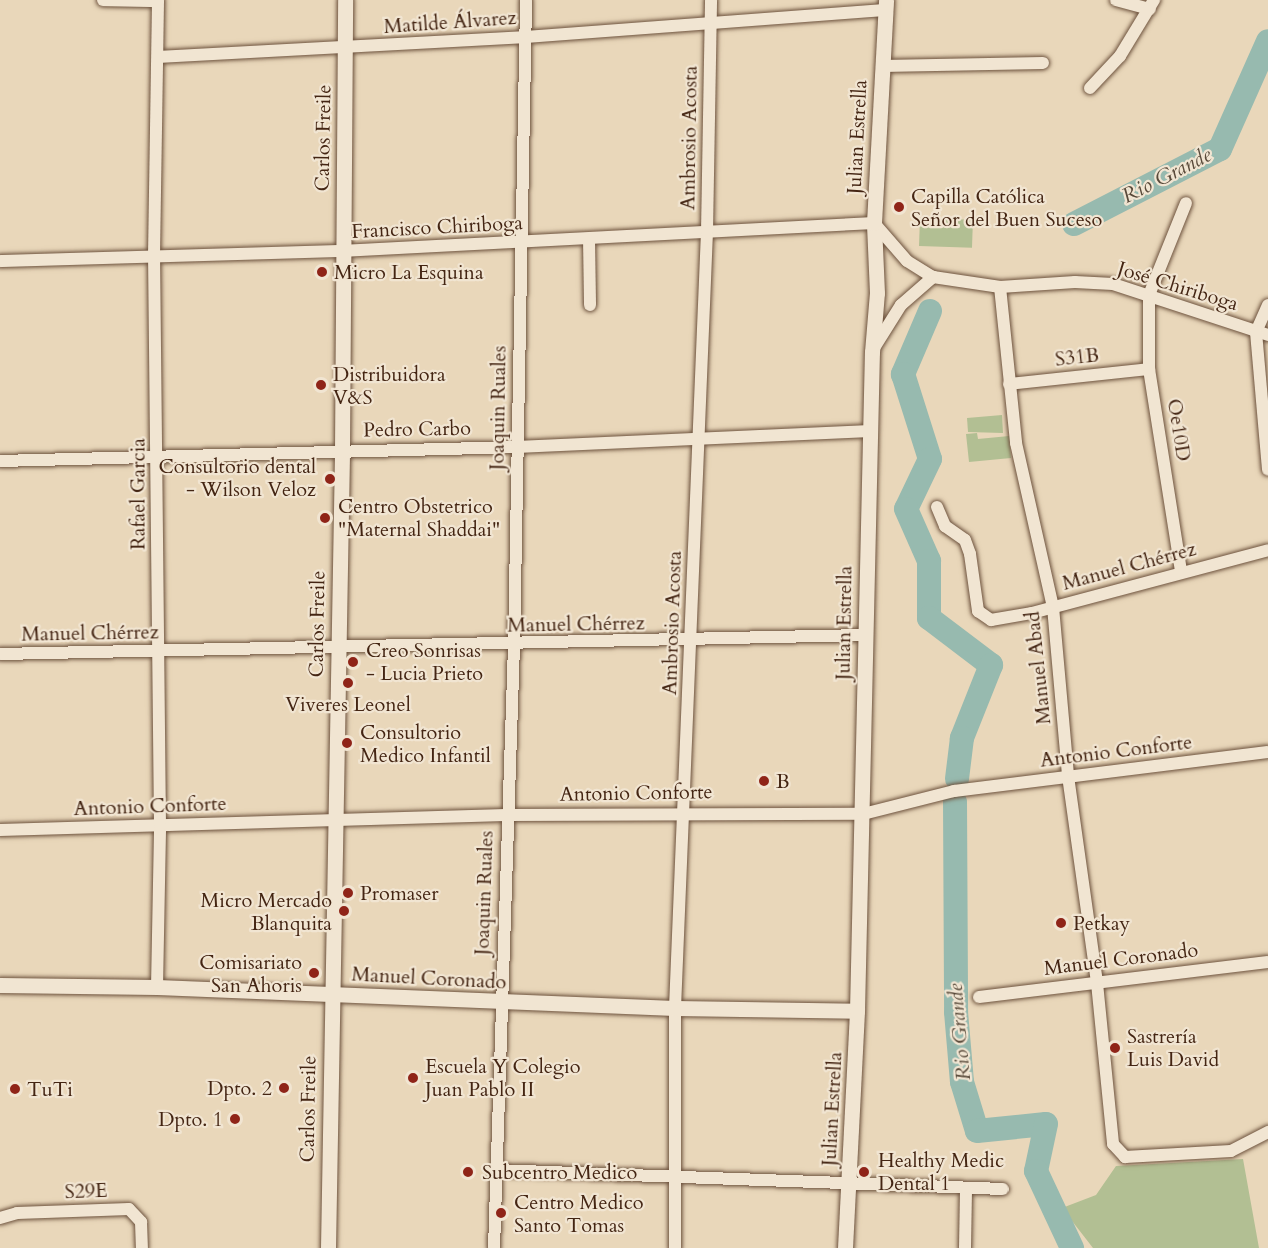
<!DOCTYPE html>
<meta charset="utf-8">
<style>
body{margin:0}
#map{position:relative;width:1268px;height:1248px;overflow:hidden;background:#e9d7ba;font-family:Cardo,serif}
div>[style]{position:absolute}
.green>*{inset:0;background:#b2bf93;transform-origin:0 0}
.river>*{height:24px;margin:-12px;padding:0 12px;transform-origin:12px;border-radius:12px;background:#97baaf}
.roads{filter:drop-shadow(0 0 2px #6d523d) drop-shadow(0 0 2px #6d523d)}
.minor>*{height:12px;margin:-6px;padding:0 6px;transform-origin:6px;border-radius:6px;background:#f1e5d2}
.tertiary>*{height:15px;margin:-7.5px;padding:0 7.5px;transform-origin:7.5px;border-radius:7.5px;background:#f1e5d2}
.dots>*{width:16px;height:16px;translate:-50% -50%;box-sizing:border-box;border:3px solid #f1e5d2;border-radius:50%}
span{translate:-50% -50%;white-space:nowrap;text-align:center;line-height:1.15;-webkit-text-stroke:4.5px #f1e5d2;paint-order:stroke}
.street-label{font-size:20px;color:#442513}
.poi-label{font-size:20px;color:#442513}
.left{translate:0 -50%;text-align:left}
.right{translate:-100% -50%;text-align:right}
.water-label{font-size:21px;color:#594a3a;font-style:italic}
</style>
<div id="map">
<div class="green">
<i style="left:920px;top:218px;width:53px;height:28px;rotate:2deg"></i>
<i style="clip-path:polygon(1002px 415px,1003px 433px,968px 432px,967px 418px)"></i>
<i style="clip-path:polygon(977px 433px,978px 439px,1009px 436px,1011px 458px,969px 462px,966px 434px)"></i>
<i style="clip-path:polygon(1243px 1159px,1259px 1248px,1093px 1248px,1062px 1208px,1096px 1195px,1116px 1166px)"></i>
</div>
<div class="river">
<i style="left:1074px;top:224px;width:164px;rotate:-27.2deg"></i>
<i style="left:1220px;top:149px;width:118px;rotate:-66deg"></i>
<i style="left:930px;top:311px;width:69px;rotate:113.2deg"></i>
<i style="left:903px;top:374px;width:89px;rotate:72.4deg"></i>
<i style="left:930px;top:459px;width:55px;rotate:115.6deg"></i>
<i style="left:906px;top:509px;width:57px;rotate:66.1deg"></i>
<i style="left:929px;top:561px;width:57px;rotate:90deg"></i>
<i style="left:929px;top:618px;width:78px;rotate:37.2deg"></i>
<i style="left:991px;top:665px;width:79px;rotate:111.7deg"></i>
<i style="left:962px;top:738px;width:41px;rotate:97deg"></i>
<i style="left:955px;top:802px;width:210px;rotate:89.7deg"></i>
<i style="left:956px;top:1012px;width:70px;rotate:85.1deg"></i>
<i style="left:962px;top:1082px;width:51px;rotate:73deg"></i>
<i style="left:977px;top:1131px;width:69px;rotate:-5.8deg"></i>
<i style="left:1046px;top:1124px;width:48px;rotate:102deg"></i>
<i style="left:1036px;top:1171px;width:85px;rotate:64.9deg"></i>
</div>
<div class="roads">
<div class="minor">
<i style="left:103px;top:0;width:54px;rotate:1.1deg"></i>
<i style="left:1116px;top:0;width:35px;rotate:15deg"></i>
<i style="left:159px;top:57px;width:367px;rotate:-3.1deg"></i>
<i style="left:525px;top:37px;width:361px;rotate:-4.3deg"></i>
<i style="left:882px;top:66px;width:161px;rotate:-1.1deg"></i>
<i style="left:1090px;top:88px;width:44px;rotate:-46.8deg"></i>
<i style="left:1120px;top:56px;width:66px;rotate:-58.7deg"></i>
<i style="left:589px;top:239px;width:66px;rotate:89.1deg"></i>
<i style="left:0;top:261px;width:341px;rotate:-1.7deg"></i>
<i style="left:341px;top:251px;width:534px;rotate:-3.01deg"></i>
<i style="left:874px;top:223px;width:50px;rotate:49deg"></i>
<i style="left:907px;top:261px;width:31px;rotate:32deg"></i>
<i style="left:933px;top:277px;width:68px;rotate:8.5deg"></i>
<i style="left:1000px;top:287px;width:75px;rotate:-3.8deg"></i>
<i style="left:1075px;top:282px;width:38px;rotate:3deg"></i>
<i style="left:1113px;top:284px;width:163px;rotate:18.2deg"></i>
<i style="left:1000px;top:287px;width:157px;rotate:84.1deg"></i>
<i style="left:1016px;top:443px;width:168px;rotate:77.3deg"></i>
<i style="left:1053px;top:607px;width:170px;rotate:84.9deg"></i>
<i style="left:1068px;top:776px;width:209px;rotate:82deg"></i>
<i style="left:1097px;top:983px;width:162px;rotate:84.3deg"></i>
<i style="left:1113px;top:1144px;width:18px;rotate:47deg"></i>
<i style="left:1125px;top:1157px;width:106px;rotate:-3.2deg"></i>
<i style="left:1231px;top:1151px;width:42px;rotate:-27.2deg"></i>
<i style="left:1268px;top:305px;width:30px;rotate:114deg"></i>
<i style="left:1256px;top:332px;width:138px;rotate:85deg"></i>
<i style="left:874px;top:348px;width:51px;rotate:-57.9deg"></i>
<i style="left:901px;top:305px;width:43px;rotate:-41.2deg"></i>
<i style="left:1009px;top:384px;width:141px;rotate:-6.1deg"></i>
<i style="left:0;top:461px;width:517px;rotate:-1.55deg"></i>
<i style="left:517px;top:447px;width:353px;rotate:-2.6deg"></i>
<i style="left:937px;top:507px;width:21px;rotate:67deg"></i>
<i style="left:945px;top:526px;width:24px;rotate:35deg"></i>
<i style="left:965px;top:540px;width:15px;rotate:70deg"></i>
<i style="left:970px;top:554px;width:58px;rotate:82deg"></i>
<i style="left:978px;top:611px;width:16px;rotate:35deg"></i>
<i style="left:991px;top:620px;width:42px;rotate:-9.7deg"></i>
<i style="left:1032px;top:613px;width:244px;rotate:-14.9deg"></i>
<i style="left:1181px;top:571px;width:205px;rotate:-99deg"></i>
<i style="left:1149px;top:369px;width:74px;rotate:-90deg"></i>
<i style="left:1149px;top:295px;width:99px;rotate:-68.1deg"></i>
<i style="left:0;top:654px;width:865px;rotate:-1.26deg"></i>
<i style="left:0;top:830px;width:506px;rotate:-1.7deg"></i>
<i style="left:506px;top:815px;width:357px;rotate:-0.2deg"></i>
<i style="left:863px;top:814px;width:94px;rotate:-14.2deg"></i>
<i style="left:954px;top:791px;width:316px;rotate:-7.1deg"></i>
<i style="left:157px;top:987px;width:162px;rotate:-88.9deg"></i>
<i style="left:160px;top:825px;width:569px;rotate:-90.6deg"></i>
<i style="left:154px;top:256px;width:256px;rotate:-89.1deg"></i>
<i style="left:979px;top:997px;width:291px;rotate:-6.9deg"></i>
<i style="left:495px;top:1170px;width:508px;rotate:2.14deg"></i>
<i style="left:0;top:1218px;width:18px;rotate:-16deg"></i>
<i style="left:17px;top:1213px;width:112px;rotate:-2deg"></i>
<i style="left:129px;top:1209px;width:18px;rotate:47deg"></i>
<i style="left:141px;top:1222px;width:26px;rotate:88deg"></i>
<i style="left:494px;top:1248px;width:603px;rotate:-88.1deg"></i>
<i style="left:514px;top:645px;width:645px;rotate:-88.93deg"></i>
<i style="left:675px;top:1248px;width:240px;rotate:-90deg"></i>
<i style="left:675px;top:1008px;width:777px;rotate:-87.64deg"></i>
<i style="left:707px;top:232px;width:232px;rotate:-89deg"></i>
<i style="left:965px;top:1248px;width:59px;rotate:-89deg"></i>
</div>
<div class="tertiary">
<i style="left:0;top:985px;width:157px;rotate:0.7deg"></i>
<i style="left:157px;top:987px;width:518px;rotate:2.32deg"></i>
<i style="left:675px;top:1008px;width:182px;rotate:0.9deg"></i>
<i style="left:328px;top:1248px;width:798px;rotate:-88.99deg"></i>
<i style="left:342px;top:450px;width:450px;rotate:-89.6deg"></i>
<i style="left:845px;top:1248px;width:237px;rotate:-87.1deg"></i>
<i style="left:857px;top:1011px;width:659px;rotate:-88.7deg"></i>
<i style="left:872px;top:352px;width:59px;rotate:-85.2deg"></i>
<i style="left:877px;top:293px;width:70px;rotate:-92.5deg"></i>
<i style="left:874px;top:223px;width:223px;rotate:-86.9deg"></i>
</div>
</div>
<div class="dots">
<i style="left:899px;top:207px;background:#8f2418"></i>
<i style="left:322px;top:272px;background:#8f2418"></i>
<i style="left:321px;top:385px;background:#8f2418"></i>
<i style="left:330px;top:479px;background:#8f2418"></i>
<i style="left:325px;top:518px;background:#8f2418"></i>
<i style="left:353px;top:662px;background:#8f2418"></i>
<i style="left:348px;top:683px;background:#8f2418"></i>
<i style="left:347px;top:743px;background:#8f2418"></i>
<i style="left:764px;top:781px;background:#8f2418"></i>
<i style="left:348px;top:893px;background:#8f2418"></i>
<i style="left:344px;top:911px;background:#8f2418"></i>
<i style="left:1061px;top:923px;background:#8f2418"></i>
<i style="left:314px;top:973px;background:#8f2418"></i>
<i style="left:1115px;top:1048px;background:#8f2418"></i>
<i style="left:413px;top:1078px;background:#8f2418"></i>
<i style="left:284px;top:1088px;background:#8f2418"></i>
<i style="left:15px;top:1089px;background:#8f2418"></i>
<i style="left:235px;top:1119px;background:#8f2418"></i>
<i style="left:468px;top:1172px;background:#8f2418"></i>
<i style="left:864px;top:1172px;background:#8f2418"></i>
<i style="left:501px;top:1213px;background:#8f2418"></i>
</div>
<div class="street-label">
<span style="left:450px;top:22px;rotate:-4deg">Matilde Álvarez</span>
<span style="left:857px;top:137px;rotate:-87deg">Julian Estrella</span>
<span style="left:323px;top:138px;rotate:-89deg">Carlos Freile</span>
<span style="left:689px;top:138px;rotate:-89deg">Ambrosio Acosta</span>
<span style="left:437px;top:227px;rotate:-3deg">Francisco Chiriboga</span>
<span style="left:1178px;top:286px;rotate:17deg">José Chiriboga</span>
<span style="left:1077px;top:357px;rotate:-6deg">S31B</span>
<span style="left:498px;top:408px;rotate:-89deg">Joaquin Ruales</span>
<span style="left:417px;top:429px;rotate:-1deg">Pedro Carbo</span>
<span style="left:1179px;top:430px;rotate:81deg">Oe10D</span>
<span style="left:138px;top:494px;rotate:-90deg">Rafael Garcia</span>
<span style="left:1129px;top:566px;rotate:-15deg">Manuel Chérrez</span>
<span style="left:672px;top:623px;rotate:-88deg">Ambrosio Acosta</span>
<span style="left:844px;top:623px;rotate:-89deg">Julian Estrella</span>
<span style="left:317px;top:624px;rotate:-89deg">Carlos Freile</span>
<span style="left:576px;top:624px;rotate:-1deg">Manuel Chérrez</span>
<span style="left:90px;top:633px;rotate:-1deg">Manuel Chérrez</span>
<span style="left:1038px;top:668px;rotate:-96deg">Manuel Abad</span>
<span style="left:1116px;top:751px;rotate:-7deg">Antonio Conforte</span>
<span style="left:636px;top:793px;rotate:-1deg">Antonio Conforte</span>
<span style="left:150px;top:806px;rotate:-2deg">Antonio Conforte</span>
<span style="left:484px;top:893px;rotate:-88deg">Joaquin Ruales</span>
<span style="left:1121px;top:959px;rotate:-7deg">Manuel Coronado</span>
<span style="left:429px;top:978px;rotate:3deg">Manuel Coronado</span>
<span style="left:308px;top:1109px;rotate:-89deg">Carlos Freile</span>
<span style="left:832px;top:1109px;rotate:-87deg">Julian Estrella</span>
<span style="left:86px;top:1191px;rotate:-2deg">S29E</span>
</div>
<div class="poi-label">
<span class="left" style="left:911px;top:208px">Capilla Católica<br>Señor del Buen Suceso</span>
<span class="left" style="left:334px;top:272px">Micro La Esquina</span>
<span class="left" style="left:333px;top:386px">Distribuidora<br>V&amp;S</span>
<span class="right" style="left:316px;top:478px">Consultorio dental<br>- Wilson Veloz</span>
<span class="left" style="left:338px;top:518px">Centro Obstetrico<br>"Maternal Shaddai"</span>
<span class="left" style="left:366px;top:662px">Creo Sonrisas<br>- Lucia Prieto</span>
<span style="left:348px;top:704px">Viveres Leonel</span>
<span class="left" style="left:360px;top:744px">Consultorio<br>Medico Infantil</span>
<span class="left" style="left:776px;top:781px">B</span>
<span class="left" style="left:360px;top:893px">Promaser</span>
<span class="right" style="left:332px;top:912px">Micro Mercado<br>Blanquita</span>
<span class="left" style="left:1073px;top:923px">Petkay</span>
<span class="right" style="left:302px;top:974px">Comisariato<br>San Ahoris</span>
<span class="left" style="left:1127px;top:1048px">Sastrería<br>Luis David</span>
<span class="left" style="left:425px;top:1078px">Escuela Y Colegio<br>Juan Pablo II</span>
<span class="right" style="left:272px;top:1088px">Dpto. 2</span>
<span class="left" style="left:27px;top:1089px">TuTi</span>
<span class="right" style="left:223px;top:1119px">Dpto. 1</span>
<span class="left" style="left:878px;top:1172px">Healthy Medic<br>Dental 1</span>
<span class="left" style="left:482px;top:1172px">Subcentro Medico</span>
<span class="left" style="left:514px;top:1214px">Centro Medico<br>Santo Tomas</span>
</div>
<div class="water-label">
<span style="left:1167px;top:176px;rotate:-27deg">Rio Grande</span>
<span style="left:960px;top:1032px;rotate:-95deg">Rio Grande</span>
</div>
</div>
